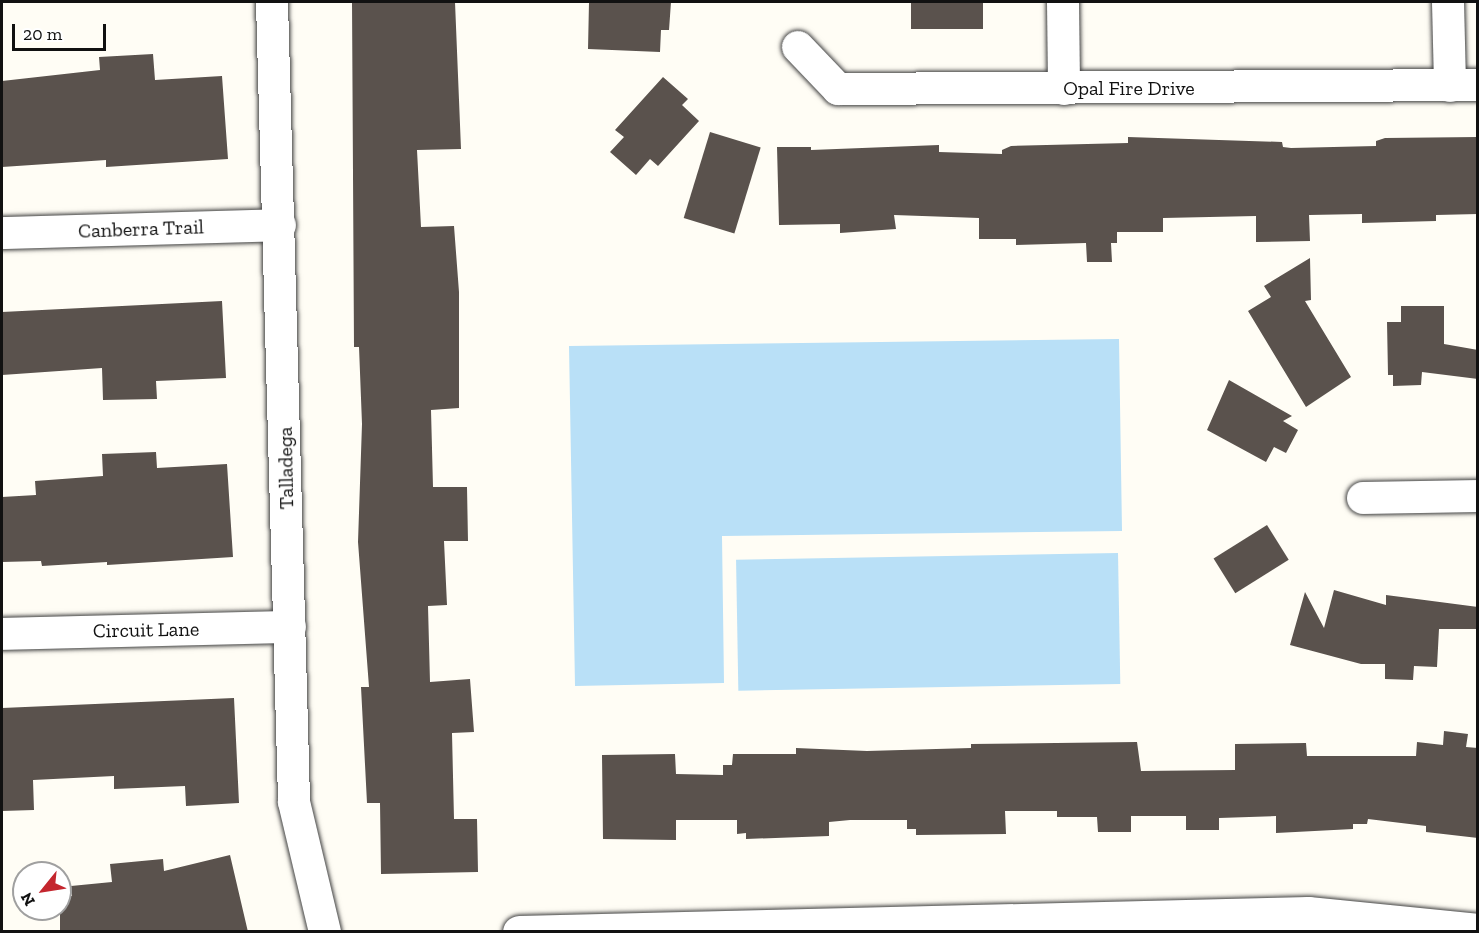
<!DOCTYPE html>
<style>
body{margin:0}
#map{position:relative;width:1479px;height:933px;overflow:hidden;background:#fffdf5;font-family:"Zilla Slab",serif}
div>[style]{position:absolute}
.water>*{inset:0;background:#b9e0f7;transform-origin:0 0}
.building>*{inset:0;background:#5a524d;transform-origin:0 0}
.roads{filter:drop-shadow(0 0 2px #444) drop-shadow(0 0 2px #444)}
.minor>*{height:32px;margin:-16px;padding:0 16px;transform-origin:16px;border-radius:16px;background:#fff}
.tertiary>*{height:33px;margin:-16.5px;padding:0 16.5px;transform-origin:16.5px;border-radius:16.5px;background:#fff}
span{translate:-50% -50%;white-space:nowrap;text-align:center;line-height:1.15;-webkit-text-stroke:6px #fff;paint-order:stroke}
.street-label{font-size:20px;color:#111}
.frame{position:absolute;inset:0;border:3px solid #111;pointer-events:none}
.north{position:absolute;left:12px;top:861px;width:60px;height:60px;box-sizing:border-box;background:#fff;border:2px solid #a0a0a0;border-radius:50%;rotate:240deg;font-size:16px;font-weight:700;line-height:24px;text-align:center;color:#111}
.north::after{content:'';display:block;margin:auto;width:21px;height:27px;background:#c4262e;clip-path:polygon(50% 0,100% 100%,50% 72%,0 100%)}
.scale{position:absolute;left:12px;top:24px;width:94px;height:27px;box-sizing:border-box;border:3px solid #111;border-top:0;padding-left:8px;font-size:18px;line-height:21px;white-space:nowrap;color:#111;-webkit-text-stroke:4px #fff;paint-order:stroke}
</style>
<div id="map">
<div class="water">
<i style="clip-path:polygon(1119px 339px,1122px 531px,722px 536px,724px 683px,575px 686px,569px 346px)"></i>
<i style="left:1118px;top:553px;width:131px;height:382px;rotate:89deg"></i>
</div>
<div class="building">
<i style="clip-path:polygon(352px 2px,455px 2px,461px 149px,417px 150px,421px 227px,454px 226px,459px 292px,459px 408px,431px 410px,433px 487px,467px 487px,468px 541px,444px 541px,447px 605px,428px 606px,430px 682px,470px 679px,474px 732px,452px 733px,454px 819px,477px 819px,478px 872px,381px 874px,380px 803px,367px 803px,361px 687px,369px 687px,358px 542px,362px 424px,359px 347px,354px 347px)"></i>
<i style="clip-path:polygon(589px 2px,671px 2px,669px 30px,661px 30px,660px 52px,588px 49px)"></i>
<i style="left:911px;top:2px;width:72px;height:27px"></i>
<i style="clip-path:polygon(153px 54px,155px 80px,222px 76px,228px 159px,106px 167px,106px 160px,2px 167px,2px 81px,100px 70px,99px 57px)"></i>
<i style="clip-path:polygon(663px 77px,688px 99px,682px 105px,699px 121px,658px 166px,650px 159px,636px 175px,610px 152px,624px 137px,615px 130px)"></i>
<i style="left:710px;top:132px;width:53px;height:90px;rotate:17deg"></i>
<i style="clip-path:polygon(1128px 137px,1282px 142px,1283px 147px,1291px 148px,1376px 146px,1376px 141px,1385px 138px,1478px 137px,1478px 214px,1436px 215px,1436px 221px,1362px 223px,1362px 214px,1309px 215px,1310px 241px,1256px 242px,1256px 216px,1163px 218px,1163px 232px,1117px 232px,1117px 243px,1111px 243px,1112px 262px,1087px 262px,1086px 243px,1016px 245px,1016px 239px,979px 239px,979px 218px,894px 215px,896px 229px,840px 233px,840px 224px,779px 225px,777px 147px,811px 147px,811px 150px,939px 145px,939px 152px,1002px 154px,1002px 150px,1011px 146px,1128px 143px)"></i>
<i style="clip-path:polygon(1310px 258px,1311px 300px,1305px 301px,1351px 377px,1306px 407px,1248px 311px,1271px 297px,1264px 286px)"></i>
<i style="clip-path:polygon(222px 301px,226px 378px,156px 381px,157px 399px,103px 400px,102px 368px,2px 375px,2px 312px)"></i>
<i style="clip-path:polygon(1401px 306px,1444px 306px,1444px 344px,1478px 350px,1478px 379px,1422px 372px,1421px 385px,1393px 386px,1393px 375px,1388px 375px,1387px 322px,1401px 322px)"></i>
<i style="clip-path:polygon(1229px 380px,1292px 416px,1283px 421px,1298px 430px,1286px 453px,1274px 447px,1266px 462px,1207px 430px)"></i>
<i style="clip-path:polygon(156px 452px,157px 468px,227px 464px,233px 557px,107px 565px,107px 562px,42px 566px,41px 561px,2px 562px,2px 497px,36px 495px,35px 481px,103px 476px,102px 454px)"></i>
<i style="left:1267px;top:525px;width:41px;height:63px;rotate:58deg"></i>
<i style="clip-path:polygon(1334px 590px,1386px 605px,1386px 595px,1478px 607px,1478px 629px,1439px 629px,1437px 667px,1414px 666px,1413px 680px,1385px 679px,1385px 664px,1361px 664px,1290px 645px,1305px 592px,1324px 628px)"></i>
<i style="clip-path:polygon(234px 698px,239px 803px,186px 806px,185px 786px,114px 789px,114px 776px,33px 780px,34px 810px,2px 811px,2px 708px)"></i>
<i style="clip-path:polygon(1444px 731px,1468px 734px,1466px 747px,1478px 748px,1478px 838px,1426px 832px,1426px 826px,1368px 819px,1367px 824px,1353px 824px,1353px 829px,1276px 833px,1276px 816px,1219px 818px,1219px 830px,1186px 830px,1186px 816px,1131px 816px,1131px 832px,1098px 832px,1097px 817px,1057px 817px,1057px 811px,1005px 811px,1006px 834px,916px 835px,916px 829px,907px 829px,907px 820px,850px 820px,829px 822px,829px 836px,746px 839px,746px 833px,737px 834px,737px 820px,676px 820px,676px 840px,603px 839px,602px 755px,675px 754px,676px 774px,723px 775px,723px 765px,732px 765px,733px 754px,796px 754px,796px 748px,867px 751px,971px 748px,971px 744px,1137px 742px,1141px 771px,1235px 770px,1235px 744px,1306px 743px,1307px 756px,1416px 756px,1417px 742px,1443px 745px)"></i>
<i style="clip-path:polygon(230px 855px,248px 932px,60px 932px,60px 897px,72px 896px,71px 886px,112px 882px,110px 864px,163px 859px,164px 871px)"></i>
</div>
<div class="roads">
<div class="minor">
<i style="left:272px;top:2px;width:800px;rotate:88.42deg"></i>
<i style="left:294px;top:802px;width:134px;rotate:76.6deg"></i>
<i style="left:1063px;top:2px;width:87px;rotate:89.3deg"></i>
<i style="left:1448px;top:2px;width:84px;rotate:88.6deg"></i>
<i style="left:798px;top:47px;width:58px;rotate:46.4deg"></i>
<i style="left:838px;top:89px;width:640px;rotate:-0.36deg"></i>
<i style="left:2px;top:233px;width:278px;rotate:-1.6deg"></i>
<i style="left:1363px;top:498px;width:115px;rotate:-1deg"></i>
<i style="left:2px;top:634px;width:288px;rotate:-1.4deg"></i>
</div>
<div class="tertiary">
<i style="left:519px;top:932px;width:789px;rotate:-1.38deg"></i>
<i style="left:1308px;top:913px;width:171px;rotate:5.7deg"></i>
</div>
</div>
<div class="street-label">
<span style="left:1129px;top:88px">Opal Fire Drive</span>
<span style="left:141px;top:229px;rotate:-2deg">Canberra Trail</span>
<span style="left:286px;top:468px;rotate:-91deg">Talladega</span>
<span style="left:146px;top:630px;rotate:-1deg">Circuit Lane</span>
</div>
<div class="frame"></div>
<div class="north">N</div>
<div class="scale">20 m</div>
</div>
